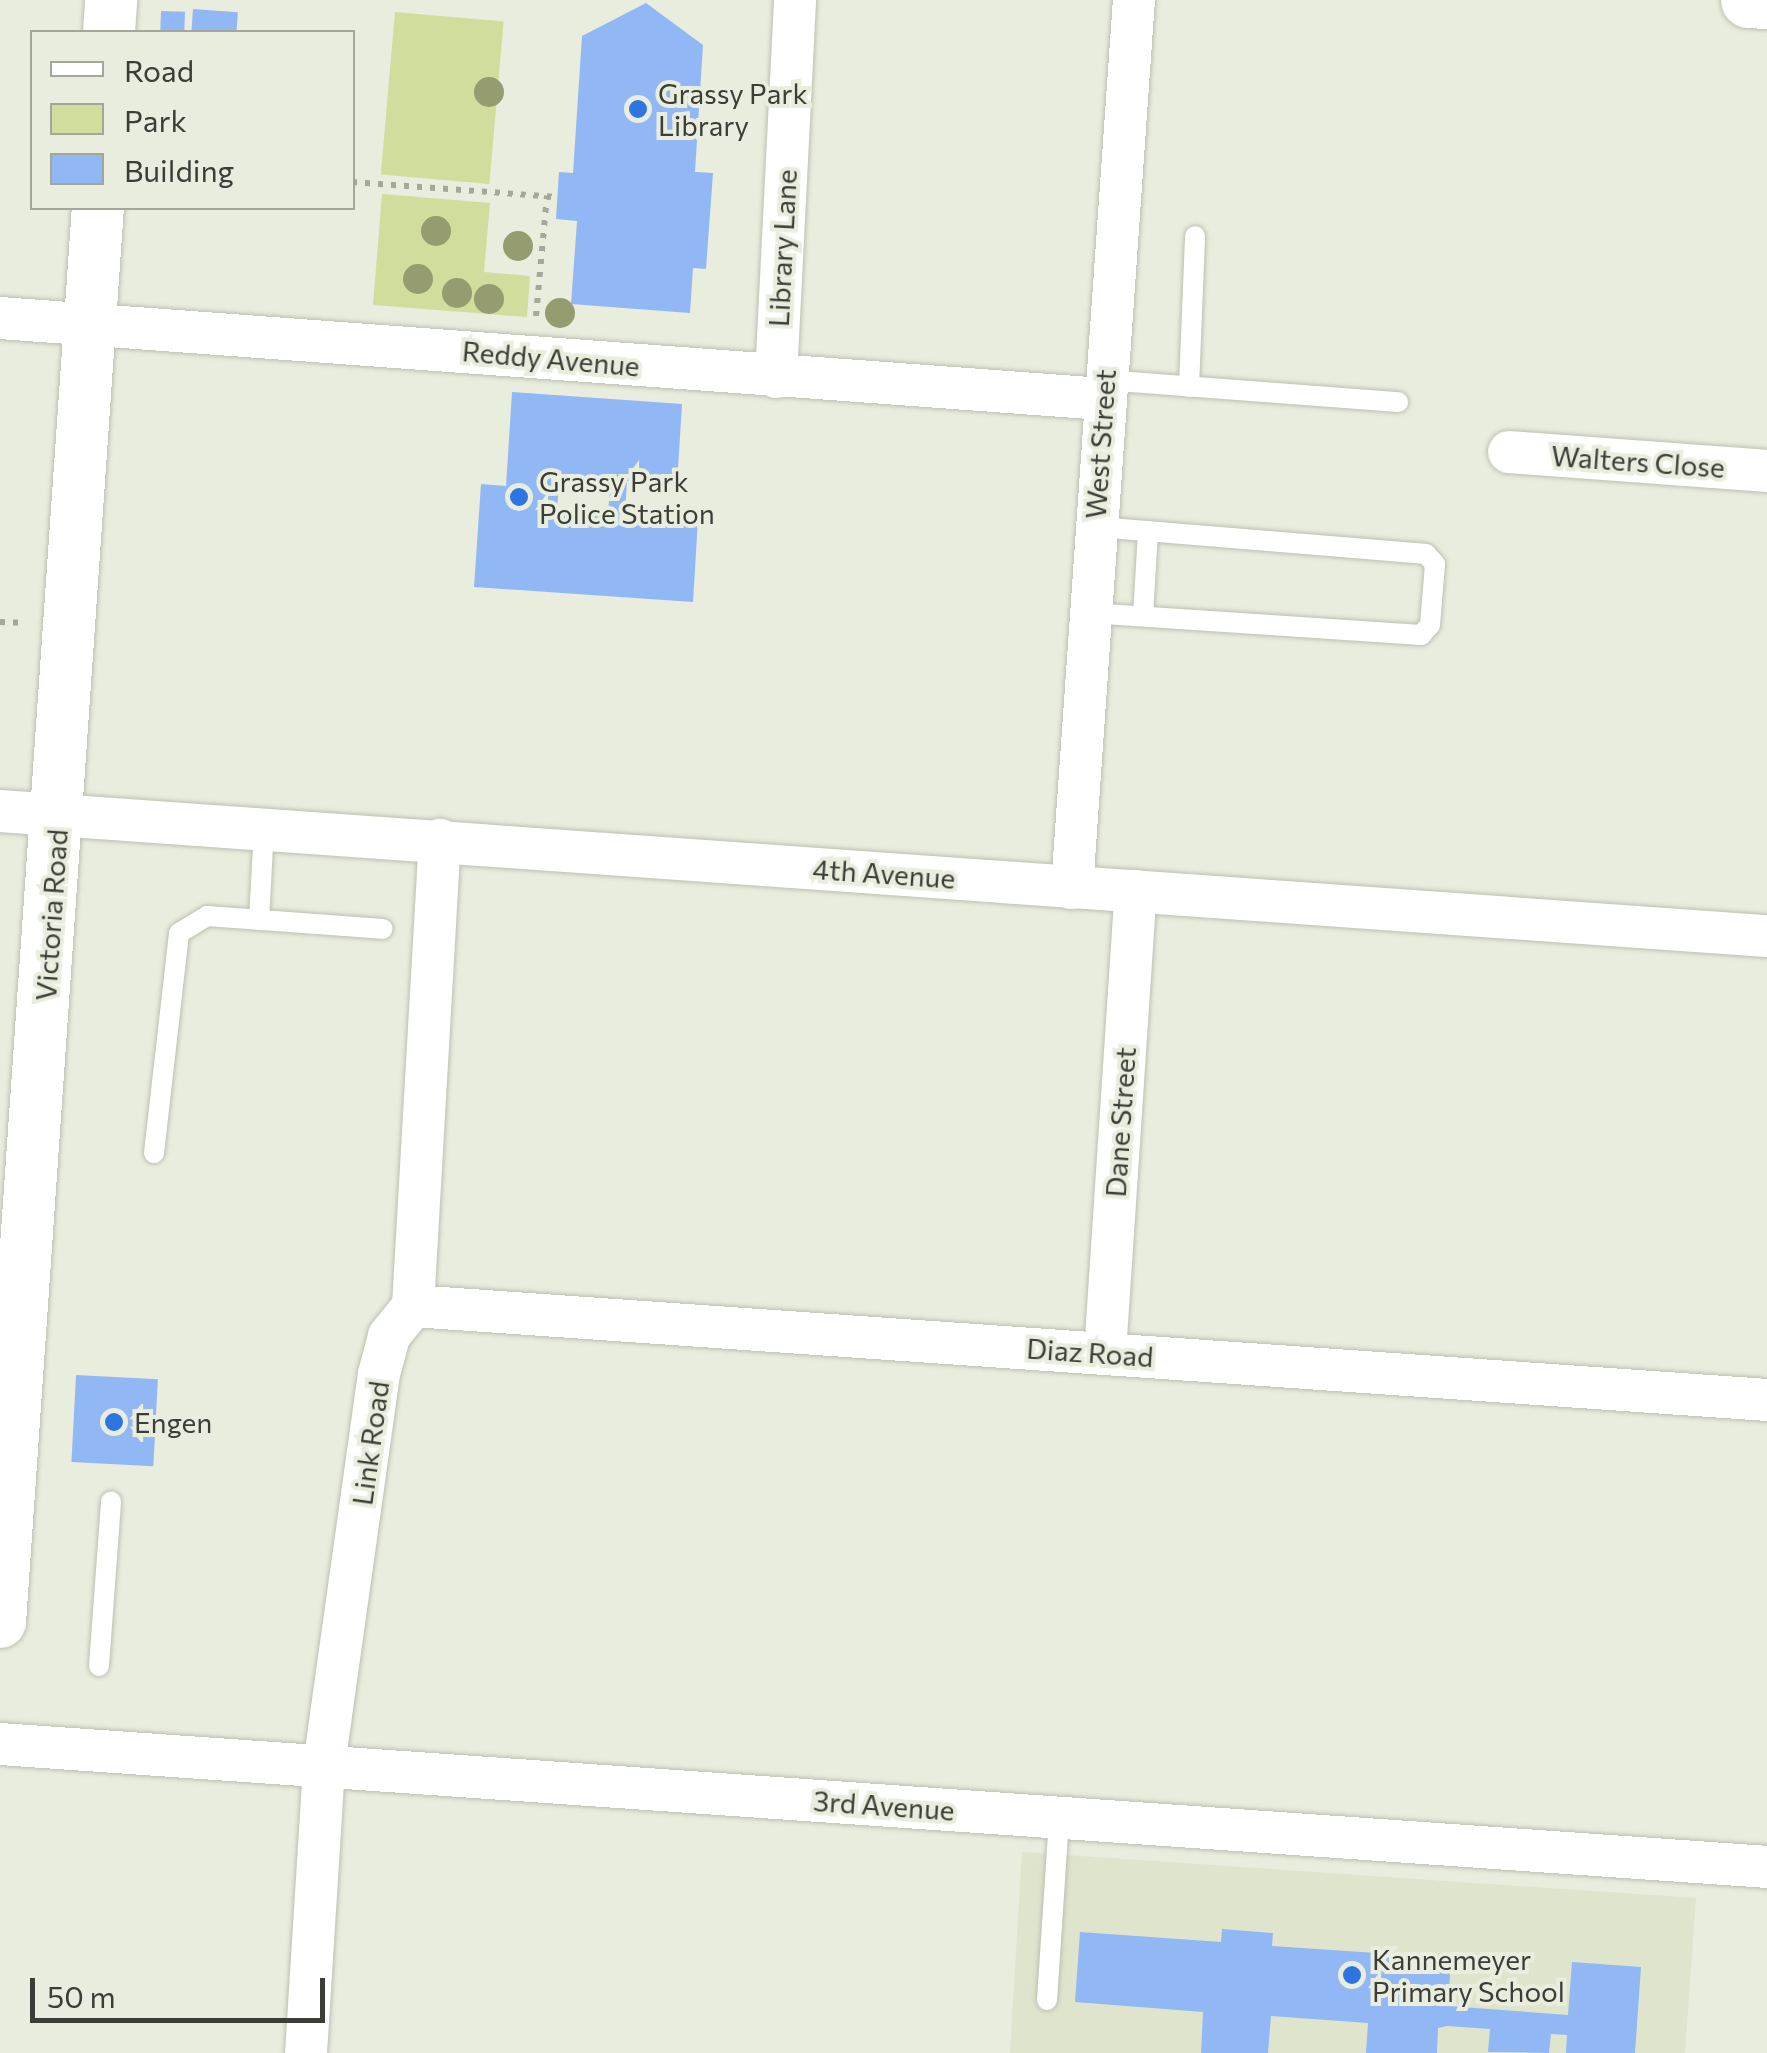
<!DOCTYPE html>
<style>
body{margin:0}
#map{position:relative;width:1767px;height:2053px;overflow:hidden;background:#e9eddd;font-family:Commissioner,sans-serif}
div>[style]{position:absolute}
.built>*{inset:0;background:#dfe4cd}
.green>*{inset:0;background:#d0dd9c;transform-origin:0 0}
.building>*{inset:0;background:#91b8f4;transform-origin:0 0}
.path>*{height:6px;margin-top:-3px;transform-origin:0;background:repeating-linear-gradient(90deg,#a4a89c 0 5px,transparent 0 13px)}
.roads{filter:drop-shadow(0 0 2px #bcc0b1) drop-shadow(0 0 2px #bcc0b1)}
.service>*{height:20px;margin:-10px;padding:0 10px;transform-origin:10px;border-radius:10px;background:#fff}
.minor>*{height:42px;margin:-21px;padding:0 21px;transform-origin:21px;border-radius:21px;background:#fff}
.tertiary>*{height:52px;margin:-26px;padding:0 26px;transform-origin:26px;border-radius:26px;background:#fff}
.secondary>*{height:55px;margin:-27.5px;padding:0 27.5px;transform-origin:27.5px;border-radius:27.5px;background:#fff}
.trees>*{width:30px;height:30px;margin:-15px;border-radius:50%;background:#959c6f}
.dots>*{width:28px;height:28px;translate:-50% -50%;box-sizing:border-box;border:5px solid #e9eddd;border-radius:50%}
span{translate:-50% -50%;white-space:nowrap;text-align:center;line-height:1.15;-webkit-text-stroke:8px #e9eddd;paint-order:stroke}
.poi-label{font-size:28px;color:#3b3d37}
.left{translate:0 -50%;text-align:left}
.street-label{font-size:28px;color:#3b3d37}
.legend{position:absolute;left:30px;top:30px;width:325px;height:180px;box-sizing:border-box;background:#e9eddd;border:2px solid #a3a79b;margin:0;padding:12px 18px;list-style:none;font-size:30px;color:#3b3d37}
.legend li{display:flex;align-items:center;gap:20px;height:50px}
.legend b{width:50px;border:2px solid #a3a79b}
.scale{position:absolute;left:30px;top:1978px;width:295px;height:45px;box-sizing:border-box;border:5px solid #3b3d37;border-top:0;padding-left:12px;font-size:30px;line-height:35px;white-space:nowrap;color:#3b3d37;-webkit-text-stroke:8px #e9eddd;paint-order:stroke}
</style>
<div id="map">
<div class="built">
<i style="clip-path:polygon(1022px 1852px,1696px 1898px,1685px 2053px,1010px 2053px)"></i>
</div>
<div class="green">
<i style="left:395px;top:12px;width:109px;height:163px;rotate:5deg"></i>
<i style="clip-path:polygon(382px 194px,490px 203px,484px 272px,530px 276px,527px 317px,373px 305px)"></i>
</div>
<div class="building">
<i style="clip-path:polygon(646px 3px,703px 45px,695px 172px,713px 173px,706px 269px,693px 268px,690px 313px,571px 304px,577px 221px,556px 219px,559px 172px,573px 173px,582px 36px)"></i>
<i style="left:193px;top:9px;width:45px;height:23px;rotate:4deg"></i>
<i style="left:161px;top:11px;width:24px;height:21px;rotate:2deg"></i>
<i style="clip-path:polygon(evenodd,512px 392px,682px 404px,677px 485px,627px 481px,625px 513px,698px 519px,693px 602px,474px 587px,481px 484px,506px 486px,512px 392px,560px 475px,611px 480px,608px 512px,557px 508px,560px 475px)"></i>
<i style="left:76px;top:1375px;width:82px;height:87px;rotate:3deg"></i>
<i style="clip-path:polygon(1222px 1929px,1273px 1933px,1272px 1946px,1451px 1958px,1448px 2006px,1568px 2015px,1572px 1962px,1641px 1967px,1635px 2053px,1566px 2053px,1567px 2035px,1551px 2034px,1549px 2053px,1488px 2052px,1490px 2029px,1447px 2026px,1438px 2028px,1437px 2053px,1366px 2053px,1368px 2023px,1271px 2016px,1268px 2053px,1201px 2053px,1203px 2012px,1075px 2002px,1080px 1932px,1221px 1942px)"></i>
</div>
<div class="path">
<i style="left:352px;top:182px;width:206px;rotate:4.2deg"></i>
<i style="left:536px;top:316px;width:121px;rotate:-84.8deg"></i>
<i style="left:0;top:622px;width:23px;rotate:2deg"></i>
</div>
<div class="roads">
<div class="service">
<i style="left:1104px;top:380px;width:295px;rotate:4.3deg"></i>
<i style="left:1189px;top:387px;width:151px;rotate:-87.7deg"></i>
<i style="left:1089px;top:613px;width:333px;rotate:3.8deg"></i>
<i style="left:1421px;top:635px;width:13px;rotate:-48deg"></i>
<i style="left:1430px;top:625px;width:61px;rotate:-85.3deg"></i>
<i style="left:1435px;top:564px;width:13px;rotate:-132deg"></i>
<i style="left:1426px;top:554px;width:332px;rotate:-175.3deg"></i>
<i style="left:1143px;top:616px;width:85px;rotate:-86.6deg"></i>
<i style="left:259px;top:920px;width:91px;rotate:-86.9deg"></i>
<i style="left:154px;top:1153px;width:221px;rotate:-83.5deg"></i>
<i style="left:179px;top:933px;width:33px;rotate:-31deg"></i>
<i style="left:207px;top:916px;width:176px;rotate:4.2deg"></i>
<i style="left:99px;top:1666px;width:165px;rotate:-85.8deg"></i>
<i style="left:1047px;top:2000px;width:183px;rotate:-86.2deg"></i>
</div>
<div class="minor">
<i style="left:0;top:318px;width:1106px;rotate:4.2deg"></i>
<i style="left:776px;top:377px;width:377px;rotate:-87.1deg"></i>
<i style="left:1509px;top:452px;width:259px;rotate:4.2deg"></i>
<i style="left:0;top:811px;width:1771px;rotate:4.05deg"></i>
<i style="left:1072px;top:888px;width:890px;rotate:-86.01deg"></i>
<i style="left:413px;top:1306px;width:1357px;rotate:3.97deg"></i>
<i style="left:1105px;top:1353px;width:463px;rotate:-86.2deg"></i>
<i style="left:0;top:1744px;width:1771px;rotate:3.98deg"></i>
<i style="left:306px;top:2053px;width:289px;rotate:-86.4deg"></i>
<i style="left:324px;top:1765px;width:395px;rotate:-82deg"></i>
<i style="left:379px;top:1374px;width:39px;rotate:-75deg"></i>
<i style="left:389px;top:1336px;width:38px;rotate:-51deg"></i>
<i style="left:413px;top:1306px;width:467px;rotate:-86.7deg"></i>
</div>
<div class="tertiary">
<i style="left:109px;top:32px;width:32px;rotate:-86deg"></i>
<i style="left:0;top:1622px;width:1417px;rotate:-86.04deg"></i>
</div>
<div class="secondary">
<i style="left:1748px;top:0;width:19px;rotate:3deg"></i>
</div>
</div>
<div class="trees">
<i style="left:489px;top:92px"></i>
<i style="left:436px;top:231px"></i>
<i style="left:518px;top:246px"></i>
<i style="left:418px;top:279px"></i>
<i style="left:457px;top:293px"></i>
<i style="left:489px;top:299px"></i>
<i style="left:560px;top:313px"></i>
</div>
<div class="dots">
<i style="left:638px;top:109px;background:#2e75e2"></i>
<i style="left:519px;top:497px;background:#2e75e2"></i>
<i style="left:114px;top:1422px;background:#2e75e2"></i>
<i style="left:1352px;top:1975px;background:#2e75e2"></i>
</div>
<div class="poi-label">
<span class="left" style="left:658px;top:109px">Grassy Park<br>Library</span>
<span class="left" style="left:539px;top:497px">Grassy Park<br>Police Station</span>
<span class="left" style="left:134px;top:1422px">Engen</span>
<span class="left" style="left:1372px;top:1975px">Kannemeyer<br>Primary School</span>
</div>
<div class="street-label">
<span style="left:782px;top:248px;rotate:-87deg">Library Lane</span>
<span style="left:551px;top:358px;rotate:5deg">Reddy Avenue</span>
<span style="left:1100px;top:444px;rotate:-86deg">West Street</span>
<span style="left:1638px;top:461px;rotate:4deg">Walters Close</span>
<span style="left:884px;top:873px;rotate:4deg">4th Avenue</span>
<span style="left:51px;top:915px;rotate:-86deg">Victoria Road</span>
<span style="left:1120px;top:1122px;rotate:-86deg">Dane Street</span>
<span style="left:1090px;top:1352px;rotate:4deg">Diaz Road</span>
<span style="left:370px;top:1443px;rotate:-82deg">Link Road</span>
<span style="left:884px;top:1805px;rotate:4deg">3rd Avenue</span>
</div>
<ul class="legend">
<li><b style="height:12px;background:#fff"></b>Road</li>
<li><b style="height:28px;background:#d0dd9c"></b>Park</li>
<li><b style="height:28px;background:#91b8f4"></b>Building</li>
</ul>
<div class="scale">50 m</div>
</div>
